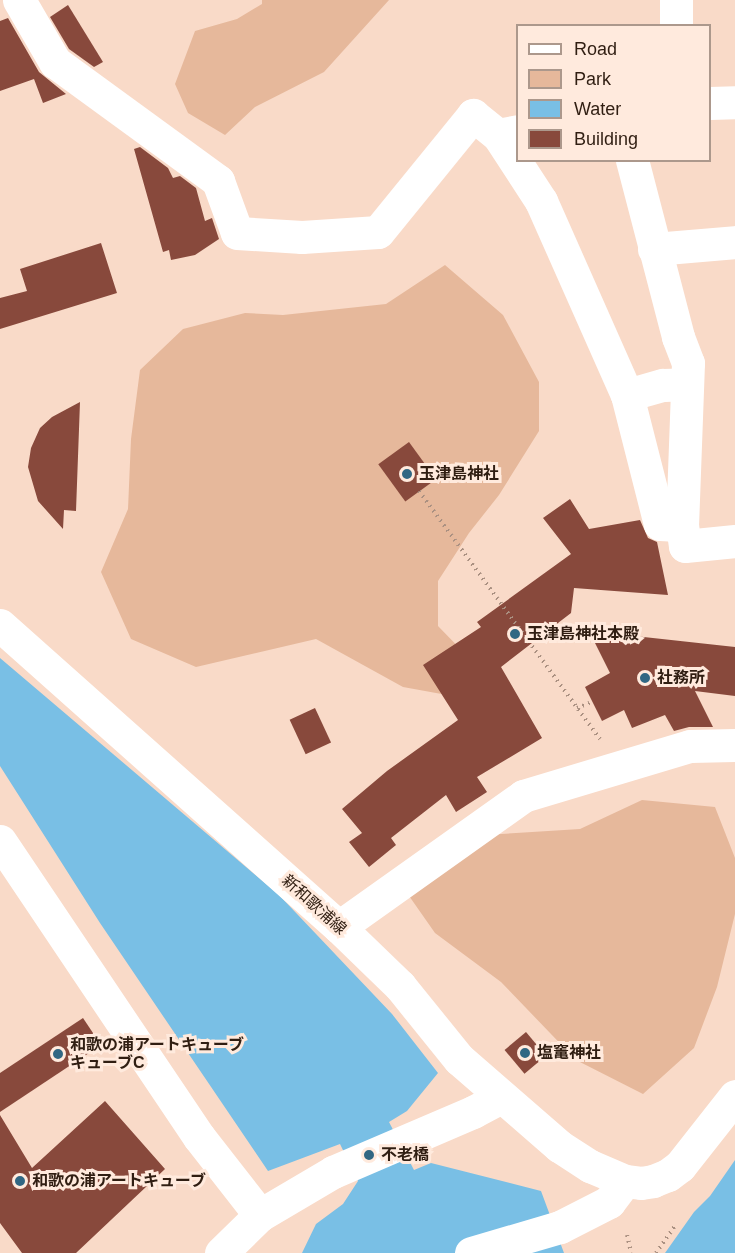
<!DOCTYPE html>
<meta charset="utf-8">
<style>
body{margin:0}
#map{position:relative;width:735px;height:1253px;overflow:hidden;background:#f9dac8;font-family:Arial,"Noto Sans JP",sans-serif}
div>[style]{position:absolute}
.green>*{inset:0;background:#e6b89b}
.water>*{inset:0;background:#79bfe5}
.building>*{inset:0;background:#88493c;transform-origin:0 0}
.path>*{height:4px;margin-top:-2px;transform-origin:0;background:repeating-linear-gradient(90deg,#aa9081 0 1.5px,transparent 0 6px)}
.minor>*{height:33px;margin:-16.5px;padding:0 16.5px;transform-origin:16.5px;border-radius:16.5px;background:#fff}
.secondary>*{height:33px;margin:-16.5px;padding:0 16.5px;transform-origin:16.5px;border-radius:16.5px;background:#fff}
.dots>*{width:16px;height:16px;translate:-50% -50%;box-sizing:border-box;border:3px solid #ffeadd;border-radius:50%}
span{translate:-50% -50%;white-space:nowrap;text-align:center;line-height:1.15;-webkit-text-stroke:6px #ffeadd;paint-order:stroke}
.poi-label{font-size:16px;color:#301e12;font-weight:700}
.left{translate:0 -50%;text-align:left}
.street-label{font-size:16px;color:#301e12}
.legend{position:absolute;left:516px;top:24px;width:195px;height:138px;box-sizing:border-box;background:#ffeadd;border:2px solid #ac988c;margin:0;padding:8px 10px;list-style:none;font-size:18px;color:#301e12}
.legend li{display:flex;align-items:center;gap:12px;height:30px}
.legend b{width:30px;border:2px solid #ac988c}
</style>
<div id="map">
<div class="green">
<i style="clip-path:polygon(262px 0,389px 0,324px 72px,255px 107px,225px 135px,188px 113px,175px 84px,195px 31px,237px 19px,262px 4px)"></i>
<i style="clip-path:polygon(445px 265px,503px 315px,539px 382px,539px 431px,499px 495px,469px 533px,438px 581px,438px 626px,472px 661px,469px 699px,403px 687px,316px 639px,196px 667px,131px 639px,101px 572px,128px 509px,131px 439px,140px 370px,183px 329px,245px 313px,283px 315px,386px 304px)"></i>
<i style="clip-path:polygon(642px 800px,715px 807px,735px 858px,735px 914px,717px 987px,694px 1048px,643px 1094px,576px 1060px,501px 982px,435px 933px,407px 893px,484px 835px,580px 829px)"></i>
</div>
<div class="water">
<i style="clip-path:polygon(0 658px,279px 895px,392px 1014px,438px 1073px,407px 1111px,389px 1122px,414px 1170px,431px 1163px,541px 1191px,564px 1253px,302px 1253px,316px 1224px,343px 1204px,358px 1181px,340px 1144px,268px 1171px,100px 923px,0 766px)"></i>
<i style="clip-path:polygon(735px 1160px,735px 1253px,665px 1253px,694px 1212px,710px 1196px)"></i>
</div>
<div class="building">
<i style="clip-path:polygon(68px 5px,103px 62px,94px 67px,69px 49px,50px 17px)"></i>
<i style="clip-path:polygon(8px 18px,39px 72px,66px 94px,43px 103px,34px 79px,0 91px,0 21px)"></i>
<i style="clip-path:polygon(140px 147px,168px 168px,173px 178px,180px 176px,196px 188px,205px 221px,212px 218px,219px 239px,195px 255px,171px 260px,169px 250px,163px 252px,134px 149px)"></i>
<i style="clip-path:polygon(101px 243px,117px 293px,0 329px,0 298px,27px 291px,20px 269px)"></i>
<i style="clip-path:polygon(80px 402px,76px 511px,64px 510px,63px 529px,38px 501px,28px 467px,31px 448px,40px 428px,52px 417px)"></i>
<i style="left:409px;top:442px;width:46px;height:38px;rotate:54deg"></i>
<i style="clip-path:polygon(570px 499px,589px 529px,640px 520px,648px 538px,657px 542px,668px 595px,574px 588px,571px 613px,501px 667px,542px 738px,477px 777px,487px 792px,456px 812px,446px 795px,391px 838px,396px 845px,369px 867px,349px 842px,362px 833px,342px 809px,387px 771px,458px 720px,423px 665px,481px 627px,477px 622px,571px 554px,543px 518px)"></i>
<i style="clip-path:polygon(589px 631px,735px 647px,735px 696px,695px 691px,713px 727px,689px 727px,674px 731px,665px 715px,632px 728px,624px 710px,602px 721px,585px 687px,610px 673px)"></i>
<i style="left:315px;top:708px;width:38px;height:28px;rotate:65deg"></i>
<i style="clip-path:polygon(83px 1018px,101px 1045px,0 1112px,0 1073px)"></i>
<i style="left:526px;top:1032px;width:31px;height:28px;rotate:50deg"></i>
<i style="clip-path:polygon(105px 1101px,165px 1169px,76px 1253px,22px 1253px,0 1223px,0 1115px,32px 1168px)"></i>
</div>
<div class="path">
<i style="left:419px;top:491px;width:307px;rotate:53.9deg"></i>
<i style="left:577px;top:708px;width:16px;rotate:-22deg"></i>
<i style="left:627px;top:1235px;width:18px;rotate:77deg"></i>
<i style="left:656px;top:1253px;width:33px;rotate:-55deg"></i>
</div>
<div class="minor">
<i style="left:19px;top:0;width:72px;rotate:59.9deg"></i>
<i style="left:55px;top:62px;width:202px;rotate:36.1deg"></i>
<i style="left:218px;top:181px;width:55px;rotate:69.9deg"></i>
<i style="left:237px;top:233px;width:65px;rotate:3.5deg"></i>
<i style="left:302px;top:237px;width:76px;rotate:-3.8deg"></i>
<i style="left:378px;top:232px;width:151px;rotate:-50.9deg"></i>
<i style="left:473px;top:115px;width:32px;rotate:39deg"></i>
<i style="left:498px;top:135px;width:20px;rotate:-11deg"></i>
<i style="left:676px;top:26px;width:26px;rotate:-90deg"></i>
<i style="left:710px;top:103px;width:25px;rotate:-2deg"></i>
<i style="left:498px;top:135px;width:79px;rotate:56.9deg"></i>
<i style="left:541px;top:201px;width:212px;rotate:66.1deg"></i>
<i style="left:627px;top:395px;width:133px;rotate:75.7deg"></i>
<i style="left:660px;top:524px;width:22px;rotate:3deg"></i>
<i style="left:632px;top:160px;width:183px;rotate:75.4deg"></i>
<i style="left:678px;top:337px;width:28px;rotate:69deg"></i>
<i style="left:688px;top:363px;width:162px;rotate:92.1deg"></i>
<i style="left:682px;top:525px;width:21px;rotate:82deg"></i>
<i style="left:685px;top:546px;width:50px;rotate:-5.7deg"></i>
<i style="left:654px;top:249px;width:81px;rotate:-4.9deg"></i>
<i style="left:627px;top:395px;width:37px;rotate:-16deg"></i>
<i style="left:663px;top:385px;width:24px;rotate:-2deg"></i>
<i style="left:0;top:841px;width:357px;rotate:56.1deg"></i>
<i style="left:199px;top:1137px;width:99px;rotate:52deg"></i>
<i style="left:260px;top:1215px;width:85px;rotate:-30.5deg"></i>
<i style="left:333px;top:1172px;width:152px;rotate:-23.2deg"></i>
<i style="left:473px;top:1112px;width:32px;rotate:-28deg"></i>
<i style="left:339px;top:927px;width:226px;rotate:-35.4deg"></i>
<i style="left:523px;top:796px;width:174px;rotate:-16.7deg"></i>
<i style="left:690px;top:746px;width:45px;rotate:-1.3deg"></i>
<i style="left:221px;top:1253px;width:54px;rotate:-44.3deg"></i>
</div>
<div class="secondary">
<i style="left:0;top:625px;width:454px;rotate:41.7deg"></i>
<i style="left:339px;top:927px;width:85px;rotate:44deg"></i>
<i style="left:400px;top:986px;width:94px;rotate:51.1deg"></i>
<i style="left:459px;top:1059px;width:133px;rotate:41deg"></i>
<i style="left:559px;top:1146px;width:37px;rotate:33deg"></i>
<i style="left:590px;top:1166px;width:38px;rotate:23deg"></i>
<i style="left:625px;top:1181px;width:16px;rotate:7deg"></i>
<i style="left:641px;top:1183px;width:12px;rotate:-9deg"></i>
<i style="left:653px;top:1181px;width:16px;rotate:-22deg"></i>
<i style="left:668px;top:1175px;width:15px;rotate:-37deg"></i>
<i style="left:680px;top:1166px;width:89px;rotate:-51.8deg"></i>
<i style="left:471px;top:1253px;width:93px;rotate:-16.3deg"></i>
<i style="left:560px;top:1227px;width:55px;rotate:-27deg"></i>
<i style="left:609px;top:1202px;width:26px;rotate:-53deg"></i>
</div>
<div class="dots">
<i style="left:407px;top:474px;background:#316783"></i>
<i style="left:515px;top:634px;background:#316783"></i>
<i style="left:645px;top:678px;background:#316783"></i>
<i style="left:525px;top:1053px;background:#316783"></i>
<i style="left:58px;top:1054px;background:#316783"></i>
<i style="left:369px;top:1155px;background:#316783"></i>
<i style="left:20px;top:1181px;background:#316783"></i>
</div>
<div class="poi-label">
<span class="left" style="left:419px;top:474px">玉津島神社</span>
<span class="left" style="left:527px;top:634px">玉津島神社本殿</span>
<span class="left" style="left:657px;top:678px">社務所</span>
<span class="left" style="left:70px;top:1054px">和歌の浦アートキューブ<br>キューブC</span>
<span class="left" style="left:537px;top:1053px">塩竃神社</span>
<span class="left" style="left:381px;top:1155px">不老橋</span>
<span class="left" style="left:32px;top:1181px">和歌の浦アートキューブ</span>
</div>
<div class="street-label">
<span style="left:314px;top:905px;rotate:42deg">新和歌浦線</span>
</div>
<ul class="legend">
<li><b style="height:8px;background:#fff"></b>Road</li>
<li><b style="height:16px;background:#e6b89b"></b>Park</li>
<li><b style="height:16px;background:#79bfe5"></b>Water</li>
<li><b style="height:16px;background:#88493c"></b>Building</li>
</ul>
</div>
